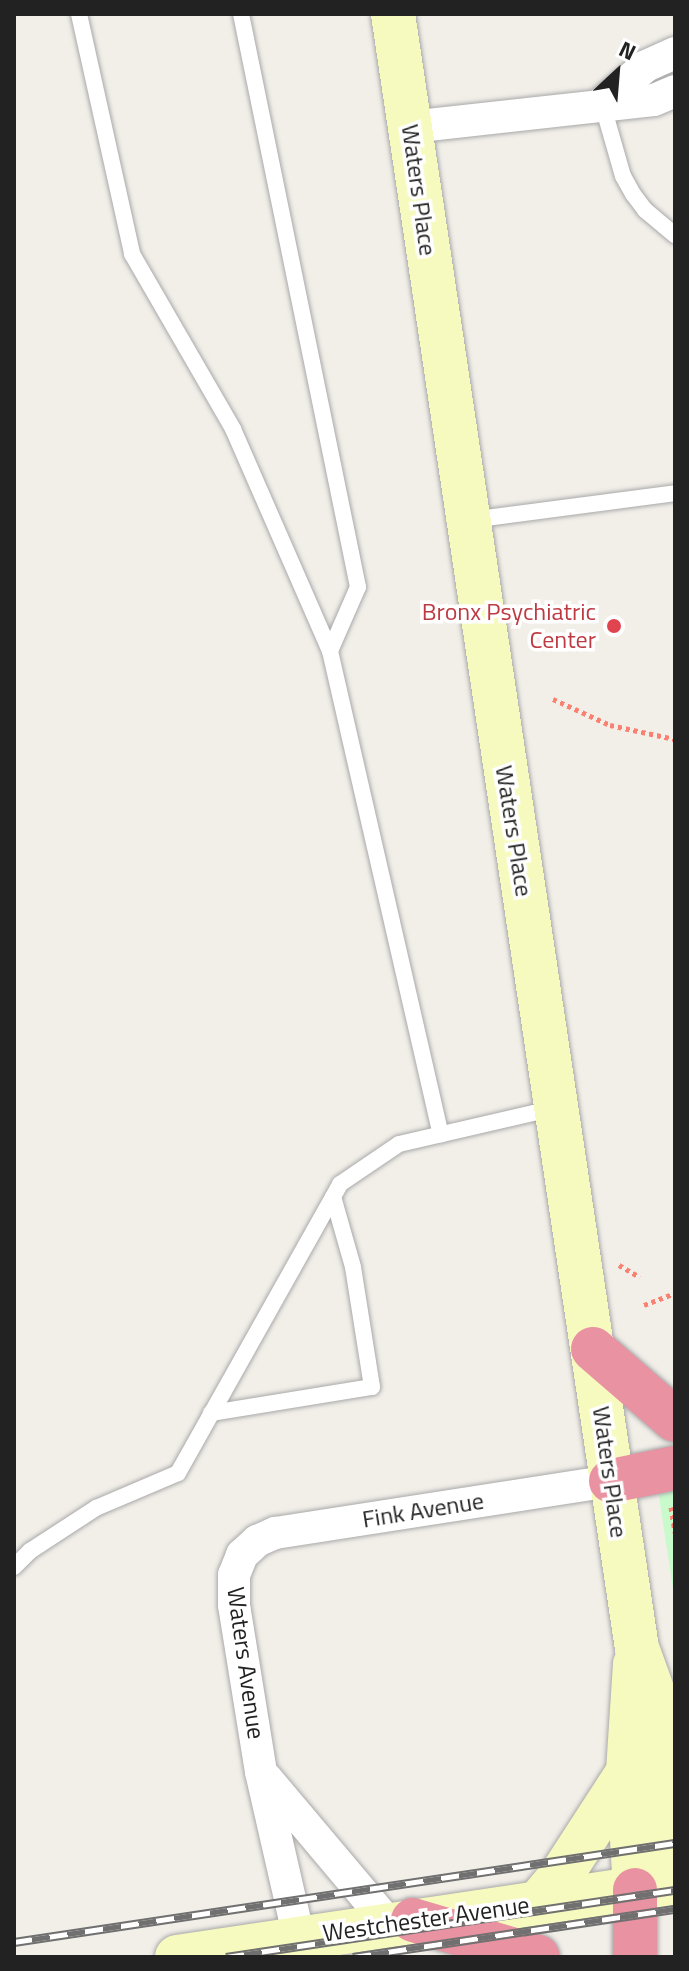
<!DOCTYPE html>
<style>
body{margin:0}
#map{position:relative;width:689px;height:1971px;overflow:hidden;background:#f2efe9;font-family:"Titillium Web",sans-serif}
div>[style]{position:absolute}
.park>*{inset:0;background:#c8facc}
.path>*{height:5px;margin-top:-2.5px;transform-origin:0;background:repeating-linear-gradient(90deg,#fa8072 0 4px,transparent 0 8px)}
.roads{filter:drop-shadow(0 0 2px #a9a9a9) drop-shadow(0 0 2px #a9a9a9)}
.service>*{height:16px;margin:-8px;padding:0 8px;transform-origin:8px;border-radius:8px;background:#fff}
.minor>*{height:32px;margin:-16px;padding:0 16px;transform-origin:16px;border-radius:16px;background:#fff}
.secondary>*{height:44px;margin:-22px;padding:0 22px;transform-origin:22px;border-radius:22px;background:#f7fabf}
.motorway>*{height:44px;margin:-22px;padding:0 22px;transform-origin:22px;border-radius:22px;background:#e892a2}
.rail>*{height:9px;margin-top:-4.5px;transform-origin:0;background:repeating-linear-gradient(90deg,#fff 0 18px,#707070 0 36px);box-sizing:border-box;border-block:2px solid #707070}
.dots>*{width:22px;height:22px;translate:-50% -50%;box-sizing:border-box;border:4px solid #fff;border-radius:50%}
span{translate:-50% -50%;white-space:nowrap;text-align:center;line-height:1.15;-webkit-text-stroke:7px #fff;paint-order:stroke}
.street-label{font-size:24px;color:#222}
.health-label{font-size:24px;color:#be3a42}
.right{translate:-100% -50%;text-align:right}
.frame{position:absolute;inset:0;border:16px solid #222;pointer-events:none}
.north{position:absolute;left:577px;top:32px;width:80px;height:80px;-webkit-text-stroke:6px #fff;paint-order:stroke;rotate:26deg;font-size:22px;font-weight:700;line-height:32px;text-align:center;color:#222}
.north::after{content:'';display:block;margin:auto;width:28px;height:36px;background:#222;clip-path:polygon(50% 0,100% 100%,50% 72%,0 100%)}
</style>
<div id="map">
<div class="park">
<i style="clip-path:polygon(675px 1484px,675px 1602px,658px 1490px)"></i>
</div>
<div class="path">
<i style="left:553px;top:699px;width:63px;rotate:24.5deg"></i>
<i style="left:610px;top:725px;width:66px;rotate:12.2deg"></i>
<i style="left:619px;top:1265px;width:24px;rotate:30deg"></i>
<i style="left:644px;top:1305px;width:33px;rotate:-21deg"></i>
<i style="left:671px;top:1507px;width:26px;rotate:81deg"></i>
</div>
<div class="roads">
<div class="service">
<i style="left:79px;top:14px;width:246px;rotate:77.5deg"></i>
<i style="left:132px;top:254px;width:202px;rotate:60deg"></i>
<i style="left:233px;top:429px;width:242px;rotate:66.4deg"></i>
<i style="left:241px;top:14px;width:585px;rotate:78.46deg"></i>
<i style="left:358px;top:587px;width:70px;rotate:113.6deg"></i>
<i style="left:330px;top:651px;width:496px;rotate:77.1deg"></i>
<i style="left:602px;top:103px;width:76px;rotate:74deg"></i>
<i style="left:623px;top:176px;width:21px;rotate:61deg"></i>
<i style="left:633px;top:194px;width:20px;rotate:53deg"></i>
<i style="left:645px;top:210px;width:39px;rotate:40deg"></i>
<i style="left:471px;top:520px;width:206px;rotate:-7.5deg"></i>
<i style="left:211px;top:1413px;width:163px;rotate:-9.2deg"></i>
<i style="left:372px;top:1387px;width:121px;rotate:-99deg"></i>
<i style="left:353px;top:1267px;width:73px;rotate:-105.9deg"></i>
<i style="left:14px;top:1567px;width:23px;rotate:-45deg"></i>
<i style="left:30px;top:1551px;width:79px;rotate:-33.1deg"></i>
<i style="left:96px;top:1508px;width:89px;rotate:-23.1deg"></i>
<i style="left:178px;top:1473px;width:331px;rotate:-60.7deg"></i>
<i style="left:340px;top:1184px;width:71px;rotate:-34.1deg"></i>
<i style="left:399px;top:1144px;width:160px;rotate:-13deg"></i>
</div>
<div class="minor">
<i style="left:602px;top:103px;width:57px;rotate:-40.1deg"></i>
<i style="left:646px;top:66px;width:32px;rotate:-24deg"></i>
<i style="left:410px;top:127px;width:245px;rotate:-6.3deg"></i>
<i style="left:654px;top:100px;width:23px;rotate:-23deg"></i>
<i style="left:266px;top:1778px;width:191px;rotate:49.9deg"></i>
<i style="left:299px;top:1938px;width:170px;rotate:-102.9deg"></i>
<i style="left:261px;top:1772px;width:169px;rotate:-99.2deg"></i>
<i style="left:234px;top:1605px;width:30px;rotate:-90deg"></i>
<i style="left:234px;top:1575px;width:22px;rotate:-68deg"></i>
<i style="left:242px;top:1555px;width:21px;rotate:-43deg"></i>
<i style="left:257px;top:1541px;width:20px;rotate:-24deg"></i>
<i style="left:275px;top:1533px;width:340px;rotate:-8.8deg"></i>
</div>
<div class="secondary">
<i style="left:393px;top:14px;width:1652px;rotate:81.51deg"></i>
<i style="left:637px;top:1648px;width:97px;rotate:70.1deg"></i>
<i style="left:670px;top:1739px;width:146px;rotate:93.1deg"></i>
<i style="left:635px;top:1890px;width:118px;rotate:-93.4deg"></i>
<i style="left:628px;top:1772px;width:108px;rotate:-86.3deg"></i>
<i style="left:538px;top:1903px;width:38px;rotate:-50deg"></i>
<i style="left:562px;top:1874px;width:121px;rotate:-57.1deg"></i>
<i style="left:177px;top:1957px;width:501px;rotate:-8.49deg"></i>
</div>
<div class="motorway">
<i style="left:593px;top:1349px;width:108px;rotate:40.9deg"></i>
<i style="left:611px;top:1481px;width:65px;rotate:-11.5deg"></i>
<i style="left:413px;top:1920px;width:130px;rotate:16.5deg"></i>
<i style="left:635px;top:1957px;width:67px;rotate:-90deg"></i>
</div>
</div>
<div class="rail">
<i style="left:14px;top:1942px;width:668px;rotate:-8.52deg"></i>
<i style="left:226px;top:1957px;width:454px;rotate:-8.5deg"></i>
<i style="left:353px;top:1957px;width:326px;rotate:-8.5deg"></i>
</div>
<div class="dots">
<i style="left:614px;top:626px;background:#e0444e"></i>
</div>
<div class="street-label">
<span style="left:419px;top:190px;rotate:82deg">Waters Place</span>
<span style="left:514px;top:831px;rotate:81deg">Waters Place</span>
<span style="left:610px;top:1472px;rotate:82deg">Waters Place</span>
<span style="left:423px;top:1510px;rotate:-9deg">Fink Avenue</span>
<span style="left:246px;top:1663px;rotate:82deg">Waters Avenue</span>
<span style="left:426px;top:1919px;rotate:-8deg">Westchester Avenue</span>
</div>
<div class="health-label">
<span class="right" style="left:596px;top:626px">Bronx Psychiatric<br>Center</span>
</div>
<div class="frame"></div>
<div class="north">N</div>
</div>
